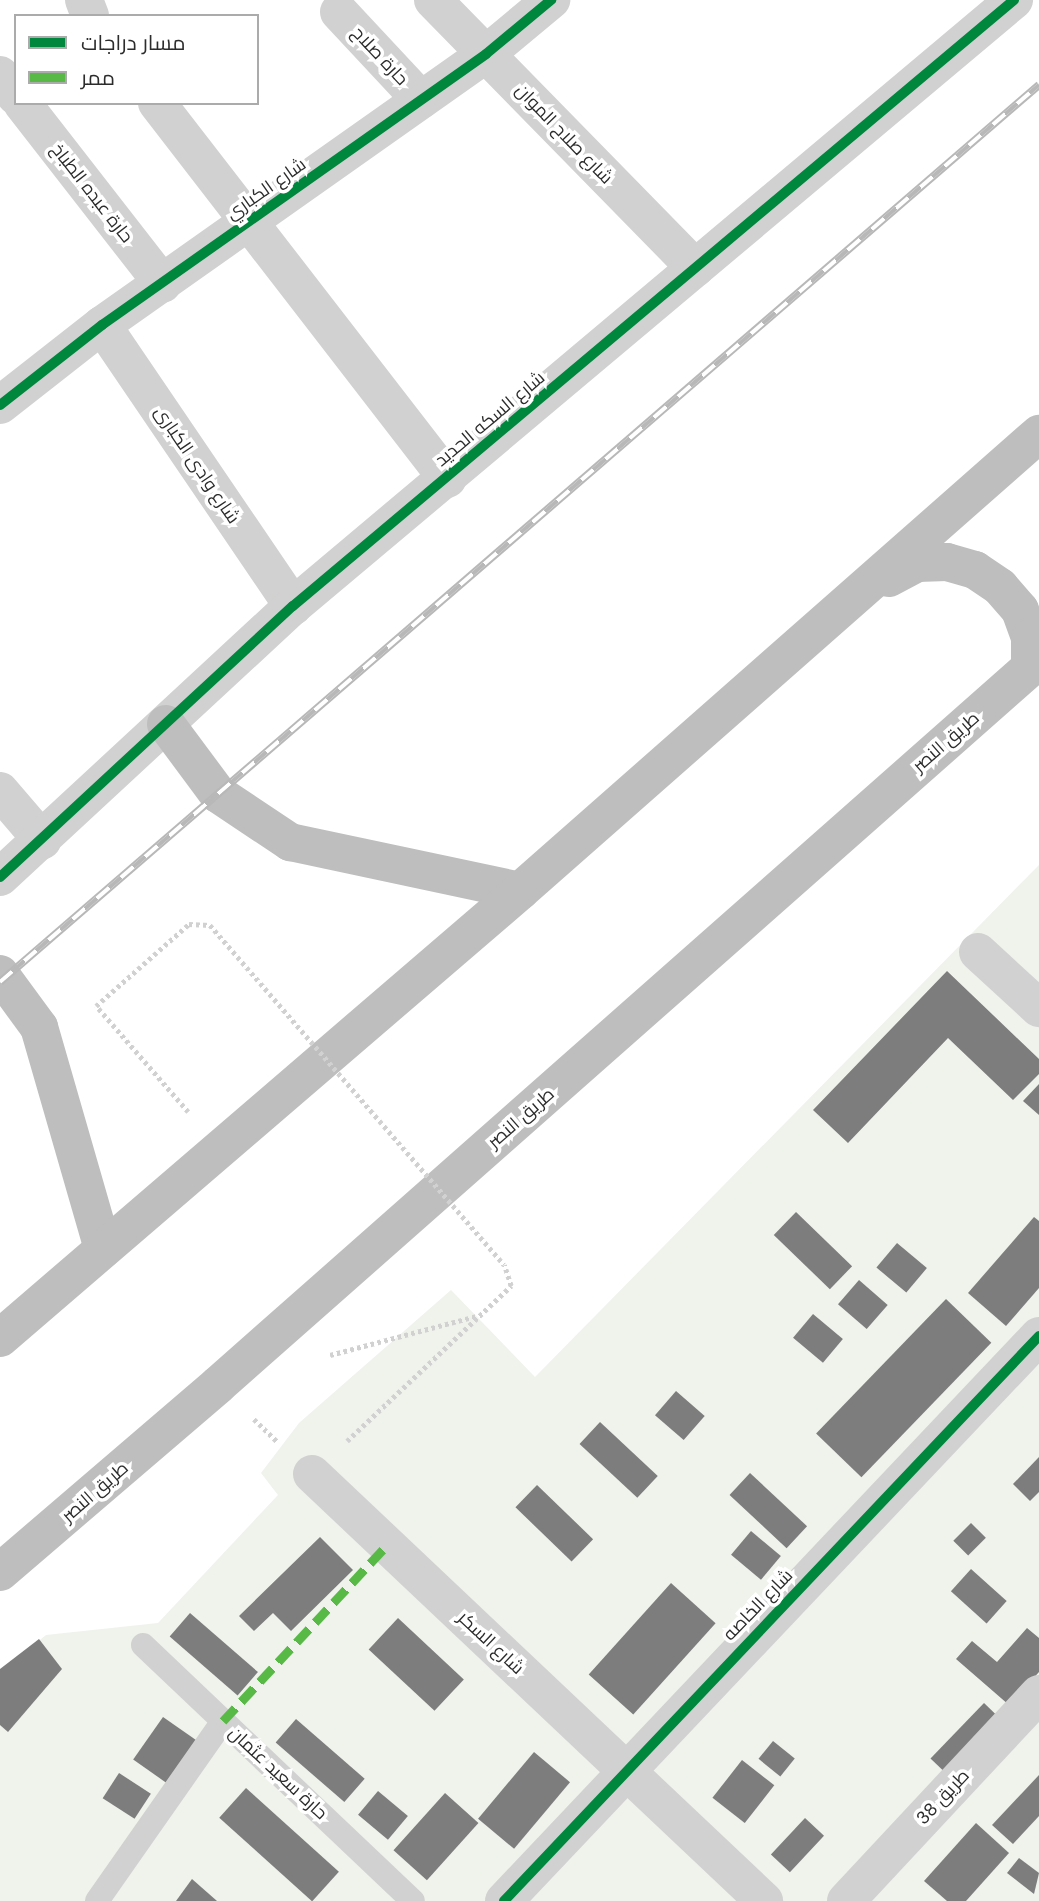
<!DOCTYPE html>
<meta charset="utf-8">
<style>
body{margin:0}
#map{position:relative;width:1039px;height:1901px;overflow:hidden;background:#fff;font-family:"DM Sans",Cairo,sans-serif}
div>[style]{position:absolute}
.green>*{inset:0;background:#eff3eb}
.building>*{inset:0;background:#7d7d7d;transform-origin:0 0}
.path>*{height:4.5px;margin-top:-2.25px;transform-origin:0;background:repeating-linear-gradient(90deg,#d1d1d1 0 3.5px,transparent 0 7px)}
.lane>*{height:24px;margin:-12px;padding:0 12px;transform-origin:12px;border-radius:12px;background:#d1d1d1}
.street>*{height:38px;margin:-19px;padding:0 19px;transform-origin:19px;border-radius:19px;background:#d1d1d1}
.highway>*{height:38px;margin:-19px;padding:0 19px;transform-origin:19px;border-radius:19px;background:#bebebe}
.rail>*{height:8px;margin-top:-4px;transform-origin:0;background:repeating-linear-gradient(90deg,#fff 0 16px,#b8b8b8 0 32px);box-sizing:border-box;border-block:2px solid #b8b8b8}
.path-bridge>*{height:4.5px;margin-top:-2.25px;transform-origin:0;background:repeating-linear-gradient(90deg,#d1d1d1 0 3.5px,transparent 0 7px)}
.quiet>*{height:9px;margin-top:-4.5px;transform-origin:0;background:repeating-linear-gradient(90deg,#58b947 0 18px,transparent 0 27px)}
.cycleway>*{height:10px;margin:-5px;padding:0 5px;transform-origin:5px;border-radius:5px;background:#00873e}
span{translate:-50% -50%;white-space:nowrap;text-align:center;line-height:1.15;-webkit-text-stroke:7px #fff;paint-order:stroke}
.street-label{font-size:18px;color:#2c2c2c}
.legend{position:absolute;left:14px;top:14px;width:245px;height:91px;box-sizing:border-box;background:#fff;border:2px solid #ababab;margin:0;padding:9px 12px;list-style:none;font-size:21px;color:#2c2c2c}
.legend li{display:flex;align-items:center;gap:14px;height:35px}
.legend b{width:35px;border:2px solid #ababab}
</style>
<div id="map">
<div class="green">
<i style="clip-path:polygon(1039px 865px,1039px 1901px,0 1901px,0 1673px,46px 1635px,158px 1623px,278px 1495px,261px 1473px,299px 1423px,451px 1290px,535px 1377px)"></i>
</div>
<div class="building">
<i style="clip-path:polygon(947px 971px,1039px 1059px,1039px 1074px,1013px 1100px,948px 1038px,848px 1143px,813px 1110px)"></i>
<i style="clip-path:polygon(1039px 1084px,1039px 1115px,1023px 1101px)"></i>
<i style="left:796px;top:1212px;width:78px;height:32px;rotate:44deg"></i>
<i style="clip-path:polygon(1034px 1217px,1039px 1221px,1039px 1288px,1006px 1326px,968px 1293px)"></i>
<i style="left:897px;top:1243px;width:39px;height:32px;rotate:40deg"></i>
<i style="left:859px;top:1280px;width:38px;height:32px;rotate:41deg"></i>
<i style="left:946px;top:1299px;width:63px;height:187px;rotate:44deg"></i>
<i style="left:813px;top:1314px;width:39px;height:31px;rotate:40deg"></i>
<i style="left:676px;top:1391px;width:38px;height:32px;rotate:41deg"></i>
<i style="left:600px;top:1422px;width:79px;height:30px;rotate:43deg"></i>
<i style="clip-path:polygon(1039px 1457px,1039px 1492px,1030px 1501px,1013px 1484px)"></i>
<i style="left:750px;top:1473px;width:78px;height:30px;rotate:43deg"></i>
<i style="left:537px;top:1485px;width:78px;height:31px;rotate:44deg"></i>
<i style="left:971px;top:1523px;width:21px;height:25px;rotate:45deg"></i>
<i style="left:751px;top:1531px;width:39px;height:31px;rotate:40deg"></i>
<i style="clip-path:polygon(320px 1537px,353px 1570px,291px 1631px,273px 1613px,254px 1631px,239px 1616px)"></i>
<i style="left:971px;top:1569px;width:48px;height:30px;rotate:42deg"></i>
<i style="left:671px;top:1583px;width:60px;height:123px;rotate:42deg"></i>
<i style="left:190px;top:1613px;width:90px;height:31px;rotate:41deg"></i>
<i style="left:398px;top:1618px;width:90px;height:43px;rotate:43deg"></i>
<i style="clip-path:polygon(1027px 1628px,1039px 1638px,1039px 1672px,1009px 1705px,956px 1659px,972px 1641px,997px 1662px)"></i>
<i style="clip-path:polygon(39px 1639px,62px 1669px,8px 1732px,0 1725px,0 1669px)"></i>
<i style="left:984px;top:1703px;width:28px;height:77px;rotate:44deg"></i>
<i style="left:163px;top:1717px;width:42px;height:52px;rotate:35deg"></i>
<i style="left:296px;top:1719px;width:91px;height:31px;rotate:41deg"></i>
<i style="left:773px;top:1741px;width:28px;height:23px;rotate:39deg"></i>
<i style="left:534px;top:1752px;width:47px;height:87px;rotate:40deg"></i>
<i style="left:742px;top:1760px;width:41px;height:48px;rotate:38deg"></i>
<i style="left:119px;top:1773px;width:38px;height:30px;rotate:33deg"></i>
<i style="clip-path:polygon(1039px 1775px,1039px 1816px,1013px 1844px,992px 1825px)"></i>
<i style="left:246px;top:1788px;width:125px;height:40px;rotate:42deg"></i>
<i style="left:378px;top:1791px;width:39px;height:31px;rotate:40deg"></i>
<i style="left:445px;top:1793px;width:45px;height:77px;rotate:42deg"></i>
<i style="left:805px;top:1818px;width:26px;height:50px;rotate:43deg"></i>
<i style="clip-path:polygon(976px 1823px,1009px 1853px,966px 1901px,947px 1901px,924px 1881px)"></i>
<i style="clip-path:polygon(1019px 1858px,1039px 1873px,1034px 1894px,1007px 1873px)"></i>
<i style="clip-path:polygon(192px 1879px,217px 1901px,176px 1901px)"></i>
</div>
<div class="path">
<i style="left:188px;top:1112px;width:140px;rotate:-131deg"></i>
<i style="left:96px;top:1006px;width:124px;rotate:-41.4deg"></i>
<i style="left:189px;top:924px;width:21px;rotate:3deg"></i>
<i style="left:330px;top:1355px;width:152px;rotate:-14.9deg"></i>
<i style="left:254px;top:1419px;width:33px;rotate:44deg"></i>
<i style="left:347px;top:1441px;width:226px;rotate:-43.4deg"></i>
<i style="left:511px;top:1286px;width:22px;rotate:-108deg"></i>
</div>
<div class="lane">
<i style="left:143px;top:1645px;width:372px;rotate:43.5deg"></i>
<i style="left:97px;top:1901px;width:220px;rotate:-55deg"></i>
</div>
<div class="street">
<i style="left:84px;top:0;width:17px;rotate:69deg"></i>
<i style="left:433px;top:0;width:375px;rotate:45.6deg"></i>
<i style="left:339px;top:12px;width:120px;rotate:47deg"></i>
<i style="left:0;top:75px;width:26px;rotate:53deg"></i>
<i style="left:22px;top:103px;width:229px;rotate:52.1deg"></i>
<i style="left:157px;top:103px;width:475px;rotate:52.3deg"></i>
<i style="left:102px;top:325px;width:340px;rotate:55.8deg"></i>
<i style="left:0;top:405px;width:130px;rotate:-38.1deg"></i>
<i style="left:102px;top:325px;width:470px;rotate:-35.2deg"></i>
<i style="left:486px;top:54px;width:85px;rotate:-39.7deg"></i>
<i style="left:0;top:791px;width:65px;rotate:49.4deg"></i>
<i style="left:0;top:877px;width:399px;rotate:-42.8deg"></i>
<i style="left:293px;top:606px;width:942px;rotate:-40.05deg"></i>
<i style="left:978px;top:952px;width:83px;rotate:42.6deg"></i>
<i style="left:312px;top:1474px;width:622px;rotate:43.37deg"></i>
<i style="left:504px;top:1901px;width:778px;rotate:-46.56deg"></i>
<i style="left:846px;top:1901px;width:283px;rotate:-47deg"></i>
</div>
<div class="highway">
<i style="left:889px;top:578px;width:32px;rotate:-28deg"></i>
<i style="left:917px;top:563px;width:30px;rotate:-2deg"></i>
<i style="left:947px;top:562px;width:29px;rotate:16deg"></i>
<i style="left:975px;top:570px;width:30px;rotate:34deg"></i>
<i style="left:1000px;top:587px;width:30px;rotate:49deg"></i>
<i style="left:1020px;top:610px;width:30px;rotate:70deg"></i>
<i style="left:1030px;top:638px;width:30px;rotate:90deg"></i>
<i style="left:166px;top:724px;width:87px;rotate:53.4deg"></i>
<i style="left:218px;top:794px;width:87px;rotate:33.7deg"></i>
<i style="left:290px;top:842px;width:235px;rotate:12deg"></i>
<i style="left:0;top:974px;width:66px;rotate:53.7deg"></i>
<i style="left:39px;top:1027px;width:231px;rotate:73.9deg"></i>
<i style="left:0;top:1338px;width:686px;rotate:-40.68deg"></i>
<i style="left:520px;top:891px;width:692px;rotate:-41.37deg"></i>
<i style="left:0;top:1572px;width:287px;rotate:-40.6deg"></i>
<i style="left:218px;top:1385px;width:1095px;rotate:-41.45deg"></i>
</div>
<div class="rail">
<i style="left:0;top:982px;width:1373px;rotate:-40.81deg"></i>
</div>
<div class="path-bridge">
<i style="left:210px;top:925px;width:449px;rotate:49.1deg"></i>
</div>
<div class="quiet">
<i style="left:223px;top:1721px;width:241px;rotate:-47deg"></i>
</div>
<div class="cycleway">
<i style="left:0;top:405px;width:130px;rotate:-38.1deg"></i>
<i style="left:102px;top:325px;width:470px;rotate:-35.2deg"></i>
<i style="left:486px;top:54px;width:85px;rotate:-39.7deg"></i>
<i style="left:0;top:877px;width:399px;rotate:-42.8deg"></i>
<i style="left:293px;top:606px;width:942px;rotate:-40.05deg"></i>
<i style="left:504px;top:1901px;width:778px;rotate:-46.56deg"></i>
</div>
<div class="street-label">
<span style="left:380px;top:56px;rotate:47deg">حارة صلاح</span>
<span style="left:564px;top:134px;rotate:46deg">شارع صلاح الموان</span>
<span style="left:266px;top:189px;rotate:-35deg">شارع الكباري</span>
<span style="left:92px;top:193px;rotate:52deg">حارة عبده الطباخ</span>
<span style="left:490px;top:419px;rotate:-40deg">شارع السكه الحديد</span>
<span style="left:197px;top:465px;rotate:56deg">شارع وادى الكبارى</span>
<span style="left:946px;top:742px;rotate:-41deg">طريق النصر</span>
<span style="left:521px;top:1118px;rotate:-41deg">طريق النصر</span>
<span style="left:95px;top:1492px;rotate:-41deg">طريق النصر</span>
<span style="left:758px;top:1605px;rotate:-46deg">شارع الخاصه</span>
<span style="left:491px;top:1643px;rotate:43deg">شارع السكر</span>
<span style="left:278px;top:1773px;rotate:43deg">حارة سعيد عثمان</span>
<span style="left:943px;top:1797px;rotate:-47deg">طريق 38</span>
</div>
<ul class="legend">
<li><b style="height:9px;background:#00873e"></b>مسار دراجات</li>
<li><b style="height:9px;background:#58b947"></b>ممر</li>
</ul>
</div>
